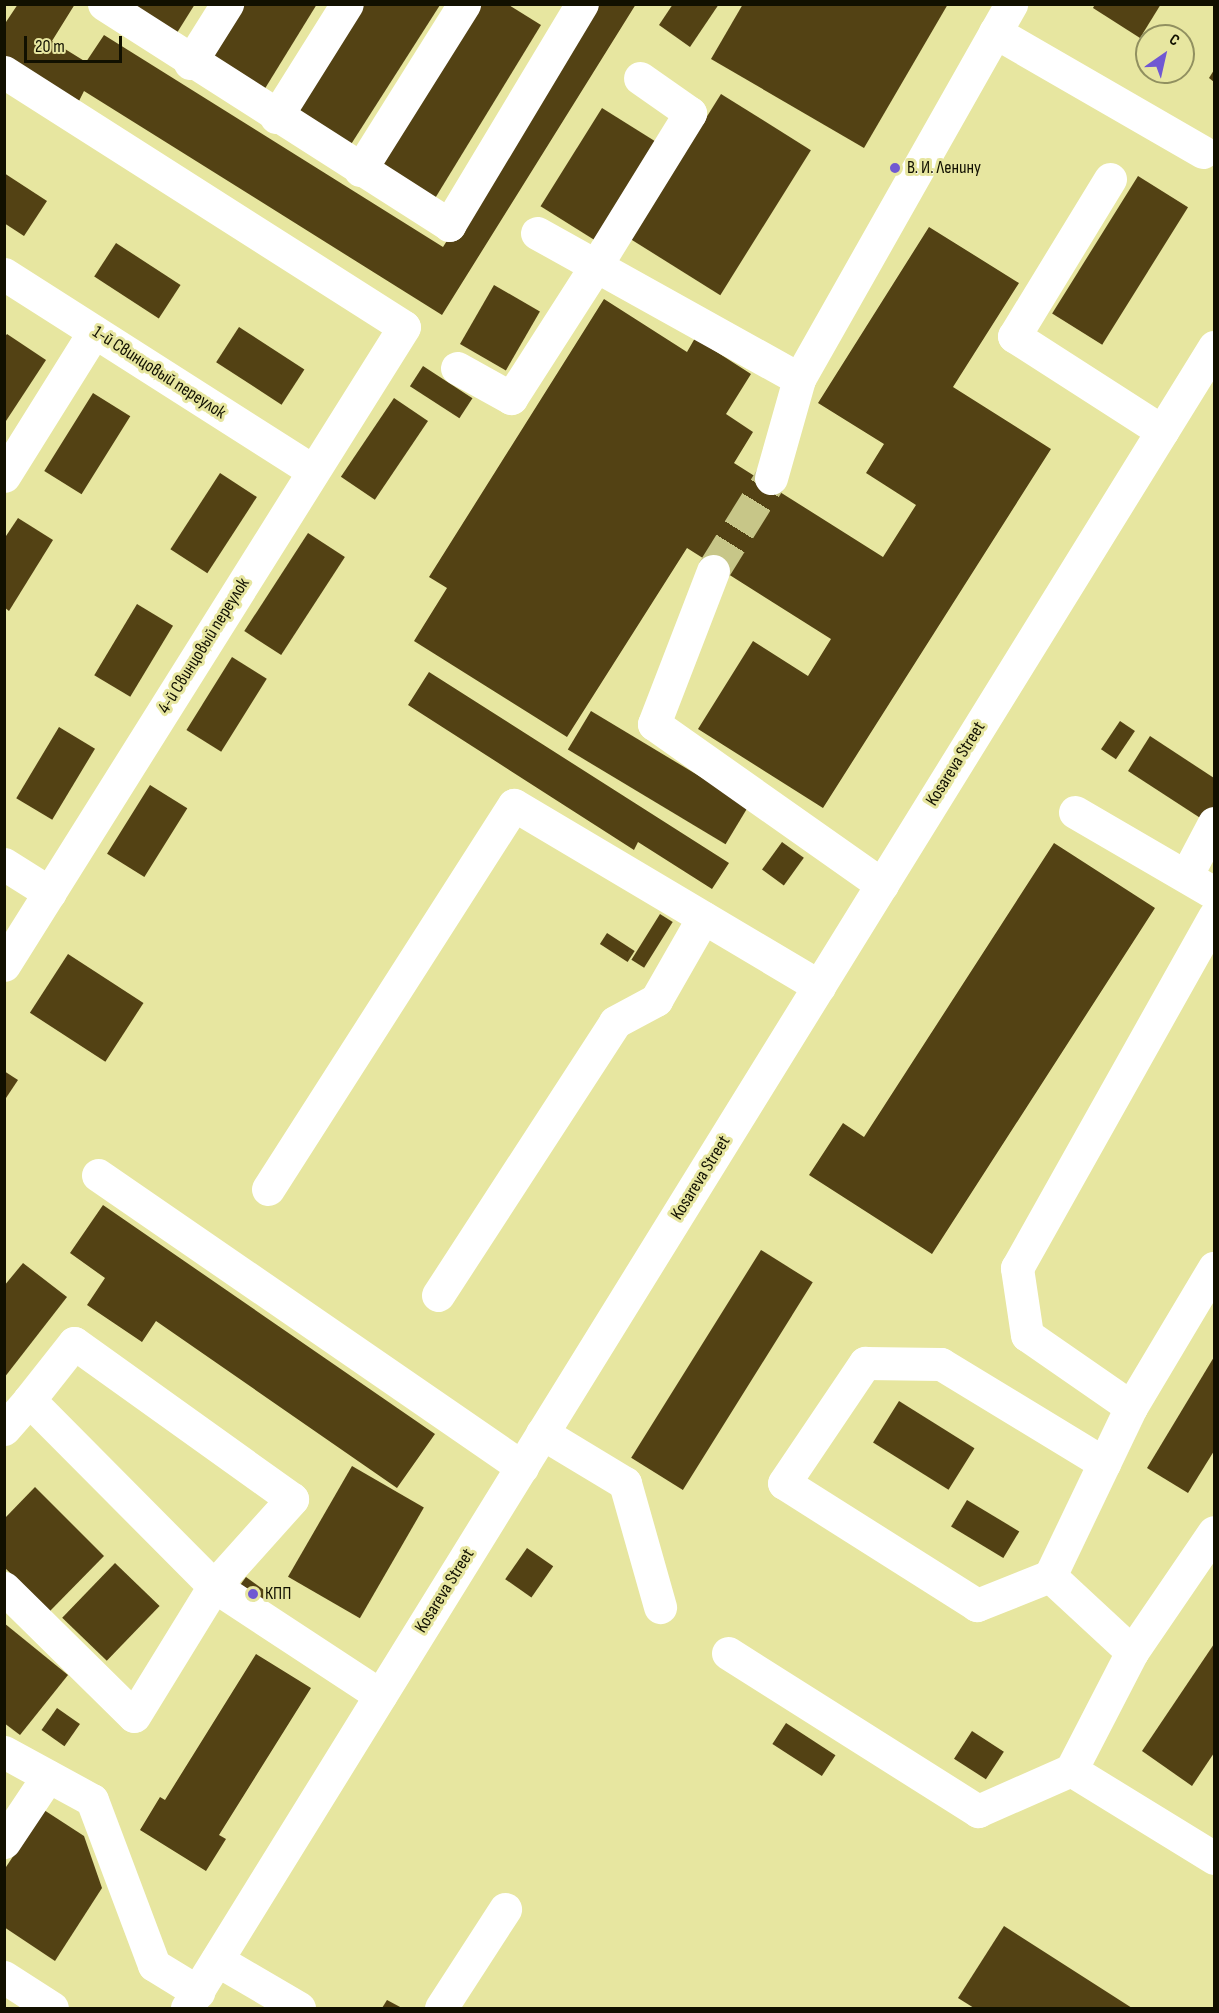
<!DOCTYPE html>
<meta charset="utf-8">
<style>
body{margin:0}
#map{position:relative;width:1219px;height:2013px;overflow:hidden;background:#e7e6a0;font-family:"Sofia Sans Condensed",sans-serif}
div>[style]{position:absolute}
.building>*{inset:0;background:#534214;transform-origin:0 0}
.minor-tunnel>*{height:33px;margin-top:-16.5px;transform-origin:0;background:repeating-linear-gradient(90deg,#c7c688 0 33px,transparent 0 49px)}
.minor>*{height:33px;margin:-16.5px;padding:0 16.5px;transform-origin:16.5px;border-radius:16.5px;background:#fff}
.dots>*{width:16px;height:16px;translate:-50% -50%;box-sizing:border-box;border:3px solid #e7e6a0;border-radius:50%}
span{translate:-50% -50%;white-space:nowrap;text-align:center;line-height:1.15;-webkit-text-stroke:6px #e7e6a0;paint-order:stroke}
.poi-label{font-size:18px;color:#111000}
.left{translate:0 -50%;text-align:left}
.street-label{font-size:18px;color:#111000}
.frame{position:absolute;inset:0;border:6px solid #111000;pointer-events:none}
.north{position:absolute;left:1135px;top:24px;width:60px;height:60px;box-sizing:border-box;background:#e7e6a0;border:2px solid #919060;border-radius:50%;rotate:34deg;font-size:16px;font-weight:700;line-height:24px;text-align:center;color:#111000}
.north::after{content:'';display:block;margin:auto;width:21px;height:27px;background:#7058d2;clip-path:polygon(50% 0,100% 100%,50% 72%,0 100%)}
.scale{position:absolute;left:24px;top:36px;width:98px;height:27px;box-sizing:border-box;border:3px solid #111000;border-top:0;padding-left:8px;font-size:18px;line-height:21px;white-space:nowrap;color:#111000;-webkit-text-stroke:4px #e7e6a0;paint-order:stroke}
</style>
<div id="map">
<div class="building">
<i style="clip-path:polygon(18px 4px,75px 4px,52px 41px,86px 62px,104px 35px,443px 247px,596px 4px,636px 4px,442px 315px,84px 91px,79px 101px,4px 55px,4px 25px)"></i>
<i style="clip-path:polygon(126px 4px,195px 4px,175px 36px)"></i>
<i style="clip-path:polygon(245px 4px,317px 4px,261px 95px,209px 62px)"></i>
<i style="clip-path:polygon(480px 4px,507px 4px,541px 25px,434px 200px,381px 168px)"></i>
<i style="clip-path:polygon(673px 4px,719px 4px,690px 47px,659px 25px)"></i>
<i style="clip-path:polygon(743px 4px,948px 4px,864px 148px,711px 59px)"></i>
<i style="clip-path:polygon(1095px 4px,1161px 4px,1140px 38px,1093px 8px)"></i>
<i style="clip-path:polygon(362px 5px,440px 5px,348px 149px,293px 114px)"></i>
<i style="clip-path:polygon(1214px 70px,1214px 82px,1209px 78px)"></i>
<i style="left:721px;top:94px;width:106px;height:171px;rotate:32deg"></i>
<i style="left:602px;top:108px;width:65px;height:116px;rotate:32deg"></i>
<i style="clip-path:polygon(4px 173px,47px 201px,24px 236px,4px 223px)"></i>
<i style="left:1138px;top:176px;width:59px;height:162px;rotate:32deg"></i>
<i style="clip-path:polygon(929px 227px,1019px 283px,953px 387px,1051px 449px,823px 808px,698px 729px,753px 641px,808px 676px,831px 639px,687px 548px,567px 737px,414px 641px,447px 588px,429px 577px,604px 299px,687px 352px,695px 338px,751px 374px,726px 414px,753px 432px,734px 463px,883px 557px,916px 505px,866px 473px,884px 444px,818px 403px)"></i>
<i style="left:116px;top:243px;width:77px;height:40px;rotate:33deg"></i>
<i style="left:494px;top:285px;width:53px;height:68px;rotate:30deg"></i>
<i style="left:239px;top:327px;width:78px;height:42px;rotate:33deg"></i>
<i style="clip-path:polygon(7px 334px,46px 360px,4px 424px,4px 338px)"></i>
<i style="left:423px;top:366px;width:59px;height:24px;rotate:33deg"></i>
<i style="left:93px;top:393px;width:44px;height:92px;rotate:32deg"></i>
<i style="left:394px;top:398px;width:41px;height:95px;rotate:34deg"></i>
<i style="left:220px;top:473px;width:44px;height:91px;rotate:33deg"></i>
<i style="clip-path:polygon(18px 518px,53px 540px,9px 611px,4px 607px,4px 539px)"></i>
<i style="left:308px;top:533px;width:44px;height:117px;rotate:33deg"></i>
<i style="left:137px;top:604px;width:42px;height:83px;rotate:31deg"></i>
<i style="left:232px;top:657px;width:41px;height:86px;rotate:32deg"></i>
<i style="clip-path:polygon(429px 672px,729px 863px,712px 889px,638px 842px,634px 850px,408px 705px)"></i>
<i style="left:591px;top:711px;width:184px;height:45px;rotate:31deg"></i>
<i style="left:1120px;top:721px;width:18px;height:34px;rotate:34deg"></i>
<i style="left:59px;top:727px;width:42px;height:83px;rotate:31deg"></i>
<i style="clip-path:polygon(1150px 736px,1214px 778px,1214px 812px,1208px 823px,1128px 771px)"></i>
<i style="left:150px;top:785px;width:44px;height:81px;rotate:32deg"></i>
<i style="left:782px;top:842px;width:27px;height:34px;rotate:36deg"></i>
<i style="clip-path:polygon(1054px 843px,1155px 908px,932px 1254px,809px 1175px,843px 1123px,864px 1137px)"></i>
<i style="left:660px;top:914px;width:15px;height:54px;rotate:32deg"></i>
<i style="left:607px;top:933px;width:33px;height:13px;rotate:33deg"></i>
<i style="left:68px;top:954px;width:90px;height:70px;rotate:33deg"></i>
<i style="clip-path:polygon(4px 1071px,18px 1080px,4px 1101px)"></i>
<i style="clip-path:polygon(103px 1205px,435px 1434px,397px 1488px,156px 1321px,142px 1342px,87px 1305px,105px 1278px,70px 1253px)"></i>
<i style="left:761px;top:1250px;width:61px;height:245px;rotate:32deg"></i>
<i style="clip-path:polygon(23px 1263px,67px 1297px,4px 1378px,4px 1286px)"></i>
<i style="clip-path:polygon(1214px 1357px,1214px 1451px,1188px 1493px,1147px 1468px)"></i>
<i style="left:899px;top:1401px;width:89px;height:49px;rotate:32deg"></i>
<i style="left:352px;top:1466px;width:83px;height:128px;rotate:30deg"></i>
<i style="clip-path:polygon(35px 1487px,104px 1556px,50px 1611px,4px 1567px,4px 1519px)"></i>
<i style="left:967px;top:1500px;width:61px;height:31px;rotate:31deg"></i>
<i style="left:527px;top:1548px;width:32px;height:38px;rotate:35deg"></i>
<i style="left:115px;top:1563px;width:62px;height:76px;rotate:44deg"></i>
<i style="left:246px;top:1577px;width:31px;height:19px;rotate:36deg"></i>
<i style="clip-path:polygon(4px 1623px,68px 1675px,20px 1735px,4px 1723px)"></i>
<i style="clip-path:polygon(1214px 1644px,1214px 1753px,1192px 1786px,1142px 1751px)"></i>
<i style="clip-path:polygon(256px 1654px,311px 1688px,219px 1835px,226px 1839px,206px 1871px,140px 1830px,160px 1797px,165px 1800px)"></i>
<i style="left:57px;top:1708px;width:28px;height:27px;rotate:35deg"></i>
<i style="left:786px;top:1723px;width:59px;height:25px;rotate:33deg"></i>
<i style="left:972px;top:1731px;width:38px;height:33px;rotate:33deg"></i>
<i style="clip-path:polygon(44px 1810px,84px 1836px,102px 1888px,55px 1961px,4px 1927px,4px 1870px)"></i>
<i style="clip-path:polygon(1004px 1926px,1132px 2008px,974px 2008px,958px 1998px)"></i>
<i style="clip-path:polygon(387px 2000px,402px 2008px,382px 2008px)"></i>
</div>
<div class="minor-tunnel">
<i style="left:713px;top:571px;width:110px;rotate:-58.1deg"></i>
</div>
<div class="minor">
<i style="left:104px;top:4px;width:410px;rotate:32.6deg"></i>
<i style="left:449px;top:225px;width:258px;rotate:-59deg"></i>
<i style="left:995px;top:32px;width:240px;rotate:30deg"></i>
<i style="left:190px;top:63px;width:70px;rotate:-57.9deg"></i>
<i style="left:4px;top:72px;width:474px;rotate:32.5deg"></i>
<i style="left:404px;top:327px;width:753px;rotate:122.09deg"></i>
<i style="left:276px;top:117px;width:133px;rotate:-57.9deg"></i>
<i style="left:360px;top:170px;width:196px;rotate:-57.9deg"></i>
<i style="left:1110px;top:179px;width:184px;rotate:121.4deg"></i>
<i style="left:1014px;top:336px;width:176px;rotate:32.7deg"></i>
<i style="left:537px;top:233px;width:300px;rotate:29.1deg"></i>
<i style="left:4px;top:274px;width:366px;rotate:32.5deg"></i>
<i style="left:457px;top:368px;width:62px;rotate:29.1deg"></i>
<i style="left:511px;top:398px;width:156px;rotate:-57.3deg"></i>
<i style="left:595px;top:267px;width:181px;rotate:-58.3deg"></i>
<i style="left:690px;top:113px;width:61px;rotate:-145deg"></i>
<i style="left:4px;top:476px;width:170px;rotate:-58deg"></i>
<i style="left:771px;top:478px;width:103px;rotate:-74.2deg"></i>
<i style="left:799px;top:379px;width:431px;rotate:-60.5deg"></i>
<i style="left:713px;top:571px;width:164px;rotate:111.1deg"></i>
<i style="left:654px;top:724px;width:279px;rotate:35.2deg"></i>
<i style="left:1075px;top:812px;width:161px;rotate:30.2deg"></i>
<i style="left:4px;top:864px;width:54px;rotate:32.2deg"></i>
<i style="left:1186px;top:876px;width:60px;rotate:-62.2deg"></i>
<i style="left:98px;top:1175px;width:515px;rotate:34.55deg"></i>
<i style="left:268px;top:1189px;width:456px;rotate:-57.4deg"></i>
<i style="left:514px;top:805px;width:355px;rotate:30.7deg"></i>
<i style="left:438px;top:1295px;width:325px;rotate:-57deg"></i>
<i style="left:615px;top:1022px;width:47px;rotate:-28.2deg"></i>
<i style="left:656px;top:1000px;width:95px;rotate:-60.2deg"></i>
<i style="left:1131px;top:1407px;width:126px;rotate:-145.3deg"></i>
<i style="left:1027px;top:1335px;width:68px;rotate:-98.5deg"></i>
<i style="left:1017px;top:1268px;width:403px;rotate:-60.7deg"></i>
<i style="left:4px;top:1429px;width:38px;rotate:-49deg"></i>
<i style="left:29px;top:1400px;width:262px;rotate:45.2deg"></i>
<i style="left:214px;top:1586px;width:199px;rotate:33.3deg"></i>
<i style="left:542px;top:1433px;width:97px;rotate:31.1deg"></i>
<i style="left:625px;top:1483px;width:129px;rotate:74.2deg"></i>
<i style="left:1050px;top:1576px;width:79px;rotate:158.3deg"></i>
<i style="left:977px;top:1605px;width:228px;rotate:-147.7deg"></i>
<i style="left:784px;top:1483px;width:145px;rotate:-56deg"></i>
<i style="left:865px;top:1363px;width:76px;rotate:0.8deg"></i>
<i style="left:941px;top:1364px;width:191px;rotate:31.3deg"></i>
<i style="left:4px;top:1588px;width:182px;rotate:44.6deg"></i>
<i style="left:134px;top:1716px;width:153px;rotate:-58.4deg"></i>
<i style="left:214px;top:1586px;width:117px;rotate:-48.1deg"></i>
<i style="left:292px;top:1499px;width:268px;rotate:-144.4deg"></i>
<i style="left:74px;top:1343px;width:73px;rotate:128.3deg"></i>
<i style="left:1132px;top:1652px;width:112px;rotate:-137.2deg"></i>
<i style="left:1050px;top:1576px;width:187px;rotate:-64.4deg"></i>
<i style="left:1131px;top:1407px;width:162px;rotate:-59.2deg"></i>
<i style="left:728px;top:1653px;width:296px;rotate:32.3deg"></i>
<i style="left:978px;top:1811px;width:102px;rotate:-23.8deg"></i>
<i style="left:1071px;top:1770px;width:168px;rotate:31.6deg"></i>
<i style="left:4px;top:1752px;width:100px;rotate:28.6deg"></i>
<i style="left:92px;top:1800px;width:176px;rotate:69.4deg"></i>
<i style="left:154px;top:1965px;width:52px;rotate:31.5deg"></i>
<i style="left:1071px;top:1770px;width:133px;rotate:-62.7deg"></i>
<i style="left:1132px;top:1652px;width:145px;rotate:-55.7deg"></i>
<i style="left:4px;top:1842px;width:79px;rotate:-56.3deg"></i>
<i style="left:217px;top:1960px;width:95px;rotate:30.3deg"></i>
<i style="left:4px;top:1977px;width:57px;rotate:32.9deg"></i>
<i style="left:187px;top:2008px;width:1953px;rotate:-58.27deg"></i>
<i style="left:441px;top:2008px;width:118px;rotate:-57.1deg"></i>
</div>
<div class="dots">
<i style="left:895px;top:168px;background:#7058d2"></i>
<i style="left:253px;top:1594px;background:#7058d2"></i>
</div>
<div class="poi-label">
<span class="left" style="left:907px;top:168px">В. И. Ленину</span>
<span class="left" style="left:265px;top:1594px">КПП</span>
</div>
<div class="street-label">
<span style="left:159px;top:373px;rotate:33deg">1-й Свинцовый переулок</span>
<span style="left:204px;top:646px;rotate:-58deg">4-й Свинцовый переулок</span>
<span style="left:956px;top:764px;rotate:-58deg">Kosareva Street</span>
<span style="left:701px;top:1178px;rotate:-58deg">Kosareva Street</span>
<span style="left:445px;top:1591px;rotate:-58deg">Kosareva Street</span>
</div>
<div class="frame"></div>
<div class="north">С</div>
<div class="scale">20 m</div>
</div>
